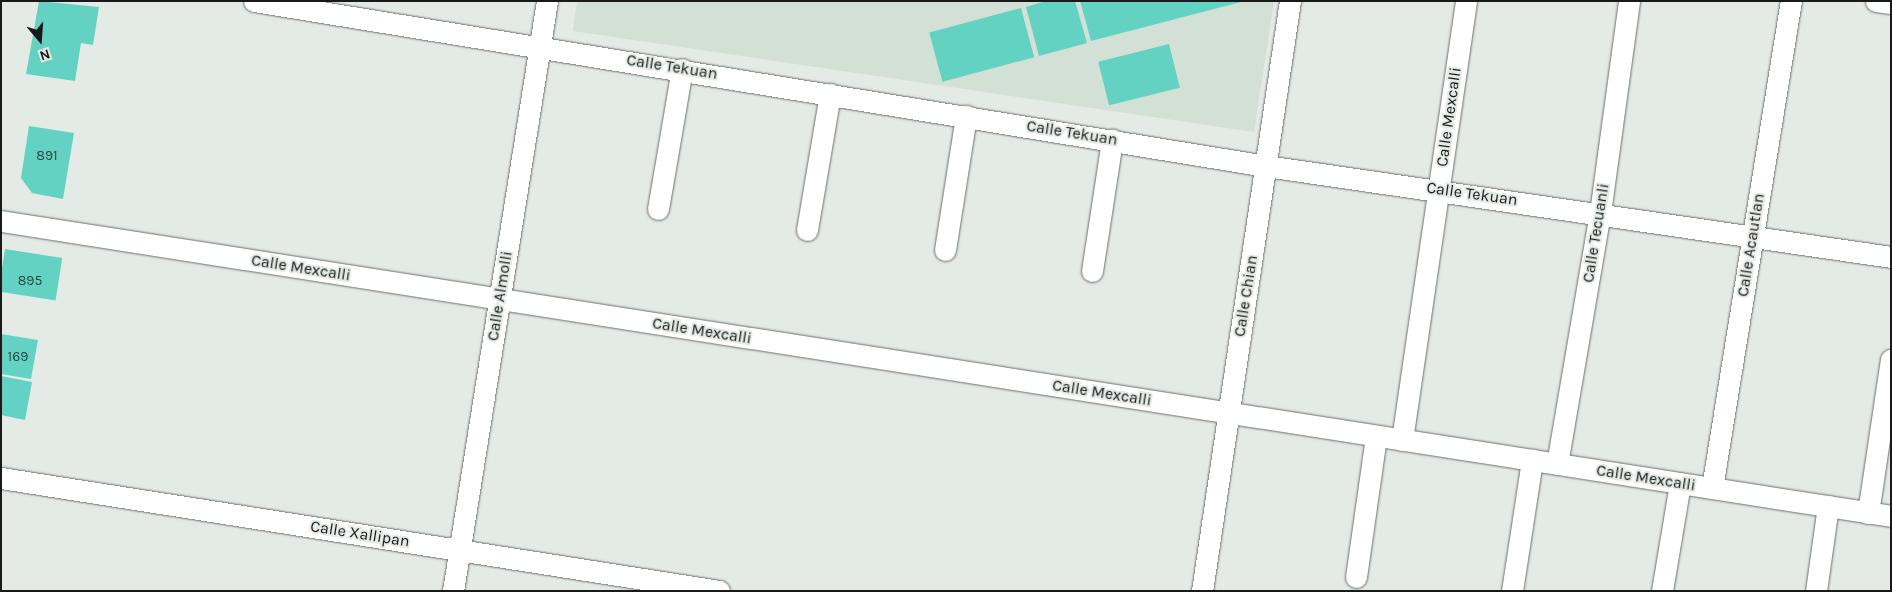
<!DOCTYPE html>
<style>
body{margin:0}
#map{position:relative;width:1892px;height:592px;overflow:hidden;background:#e4eae6;font-family:Karla,sans-serif}
div>[style]{position:absolute}
.built>*{inset:0;background:#d2e0d6}
.building>*{inset:0;background:#64d2c3;transform-origin:0 0}
.roads{filter:drop-shadow(0 0 1px #6b706c) drop-shadow(0 0 1px #6b706c)}
.minor>*{height:21px;margin:-10.5px;padding:0 10.5px;transform-origin:10.5px;border-radius:10.5px;background:#fff}
span{translate:-50% -50%;white-space:nowrap;text-align:center;line-height:1.15;-webkit-text-stroke:4px #e4eae6;paint-order:stroke}
.number-label{font-size:14px;color:#2b4844}
.number-label span{-webkit-text-stroke-width:0}
.street-label{font-size:16px;color:#181a19}
.frame{position:absolute;inset:0;border:2px solid #181a19;pointer-events:none}
.north{position:absolute;left:15px;top:15px;width:50px;height:50px;-webkit-text-stroke:4px #e4eae6;paint-order:stroke;rotate:162deg;font-size:14px;font-weight:700;line-height:20px;text-align:center;color:#181a19}
.north::after{content:'';display:block;margin:auto;width:18px;height:22px;background:#181a19;clip-path:polygon(50% 0,100% 100%,50% 72%,0 100%)}
</style>
<div id="map">
<div class="built">
<i style="clip-path:polygon(577px 1px,1274px 1px,1254px 132px,573px 31px)"></i>
</div>
<div class="building">
<i style="clip-path:polygon(39px 1px,99px 7px,93px 45px,81px 43px,75px 81px,26px 74px)"></i>
<i style="clip-path:polygon(1046px 1px,1075px 1px,1087px 43px,1039px 56px,1026px 7px)"></i>
<i style="clip-path:polygon(1080px 1px,1240px 1px,1241px 2px,1091px 41px)"></i>
<i style="left:1021px;top:8px;width:51px;height:95px;rotate:75deg"></i>
<i style="left:1169px;top:44px;width:45px;height:73px;rotate:76deg"></i>
<i style="clip-path:polygon(29px 126px,74px 133px,63px 199px,32px 193px,21px 178px)"></i>
<i style="left:5px;top:249px;width:58px;height:43px;rotate:9deg"></i>
<i style="clip-path:polygon(1px 334px,38px 340px,31px 379px,1px 374px)"></i>
<i style="clip-path:polygon(1px 376px,32px 382px,25px 420px,1px 415px)"></i>
</div>
<div class="roads">
<div class="minor">
<i style="left:254px;top:1px;width:1025px;rotate:9.26deg"></i>
<i style="left:1266px;top:166px;width:632px;rotate:8.28deg"></i>
<i style="left:1876px;top:1px;width:15px;rotate:8deg"></i>
<i style="left:658px;top:209px;width:142px;rotate:-80.3deg"></i>
<i style="left:1px;top:221px;width:1913px;rotate:8.87deg"></i>
<i style="left:807px;top:230px;width:138px;rotate:-80.4deg"></i>
<i style="left:945px;top:250px;width:136px;rotate:-81.1deg"></i>
<i style="left:1092px;top:271px;width:133px;rotate:-81.3deg"></i>
<i style="left:1402px;top:440px;width:444px;rotate:-81.7deg"></i>
<i style="left:1557px;top:464px;width:255px;rotate:-80.3deg"></i>
<i style="left:1600px;top:213px;width:214px;rotate:-82.2deg"></i>
<i style="left:1px;top:478px;width:727px;rotate:8.94deg"></i>
<i style="left:1712px;top:488px;width:493px;rotate:-80.8deg"></i>
<i style="left:1868px;top:513px;width:155px;rotate:-81.5deg"></i>
<i style="left:1356px;top:577px;width:142px;rotate:-81.9deg"></i>
<i style="left:453px;top:591px;width:597px;rotate:-80.95deg"></i>
<i style="left:1202px;top:591px;width:597px;rotate:-81.52deg"></i>
<i style="left:1512px;top:591px;width:133px;rotate:-81.3deg"></i>
<i style="left:1662px;top:591px;width:109px;rotate:-80.5deg"></i>
<i style="left:1816px;top:591px;width:86px;rotate:-82deg"></i>
</div>
</div>
<div class="number-label">
<span style="left:47px;top:156px">891</span>
<span style="left:30px;top:281px">895</span>
<span style="left:18px;top:357px">169</span>
</div>
<div class="street-label">
<span style="left:672px;top:67px;rotate:9deg">Calle Tekuan</span>
<span style="left:1449px;top:117px;rotate:-82deg">Calle Mexcalli</span>
<span style="left:1072px;top:133px;rotate:9deg">Calle Tekuan</span>
<span style="left:1472px;top:194px;rotate:8deg">Calle Tekuan</span>
<span style="left:1596px;top:233px;rotate:-81deg">Calle Tecuanli</span>
<span style="left:1751px;top:245px;rotate:-81deg">Calle Acautlan</span>
<span style="left:301px;top:268px;rotate:9deg">Calle Mexcalli</span>
<span style="left:500px;top:296px;rotate:-81deg">Calle Almolli</span>
<span style="left:1246px;top:296px;rotate:-81deg">Calle Chian</span>
<span style="left:702px;top:331px;rotate:9deg">Calle Mexcalli</span>
<span style="left:1102px;top:393px;rotate:9deg">Calle Mexcalli</span>
<span style="left:1646px;top:478px;rotate:9deg">Calle Mexcalli</span>
<span style="left:360px;top:534px;rotate:9deg">Calle Xallipan</span>
</div>
<div class="frame"></div>
<div class="north">N</div>
</div>
